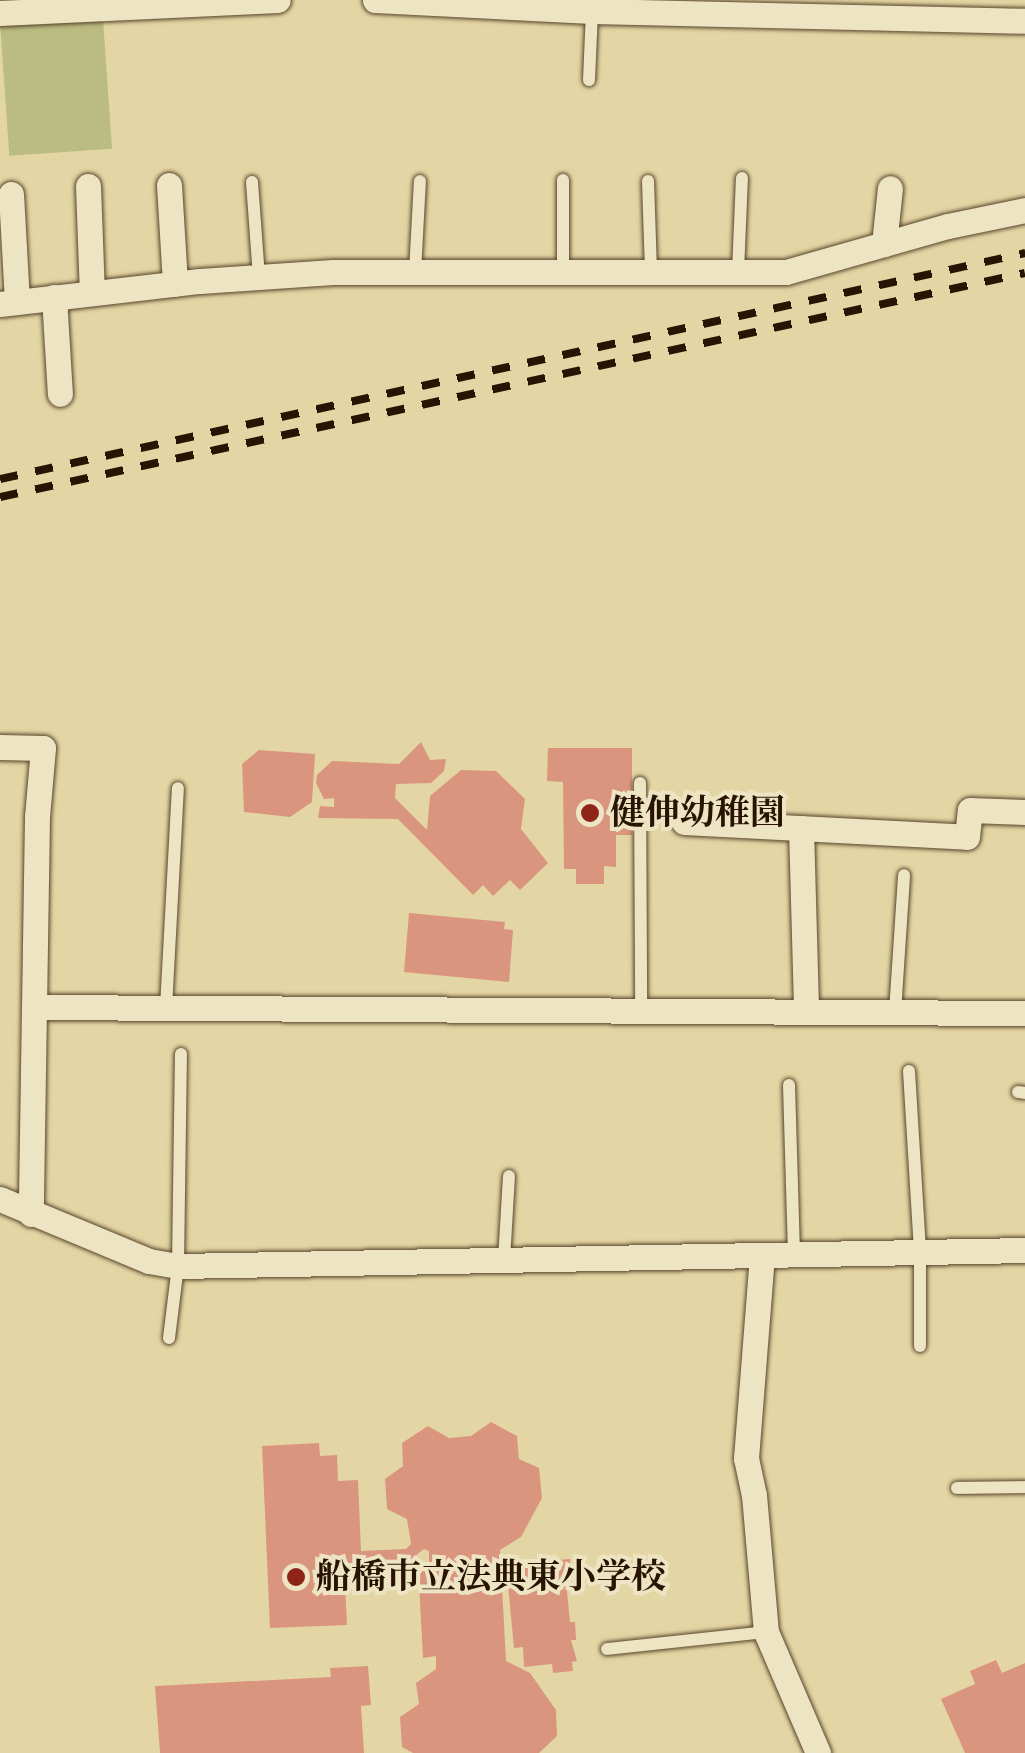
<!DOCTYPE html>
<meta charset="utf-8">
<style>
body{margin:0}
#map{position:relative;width:1025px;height:1753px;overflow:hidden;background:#e4d6a4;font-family:"IM FELL Double Pica","Noto Serif JP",serif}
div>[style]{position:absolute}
.green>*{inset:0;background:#bbbc81;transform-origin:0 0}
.building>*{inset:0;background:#da957f}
.roads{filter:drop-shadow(0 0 2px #58442b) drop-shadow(0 0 2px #58442b)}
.lane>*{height:12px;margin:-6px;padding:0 6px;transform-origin:6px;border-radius:6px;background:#ede4c4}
.street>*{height:25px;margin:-12.5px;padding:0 12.5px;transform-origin:12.5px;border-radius:12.5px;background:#ede4c4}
.rail>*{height:8px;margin-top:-4px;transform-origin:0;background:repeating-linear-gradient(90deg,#291403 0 18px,transparent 0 36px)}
.dots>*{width:28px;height:28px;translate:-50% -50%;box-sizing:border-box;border:5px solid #ede4c4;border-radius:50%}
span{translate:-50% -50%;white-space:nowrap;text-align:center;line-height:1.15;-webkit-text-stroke:8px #ede4c4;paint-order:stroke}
.poi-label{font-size:35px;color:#291403;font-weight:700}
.left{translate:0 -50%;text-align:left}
</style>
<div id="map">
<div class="green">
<i style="left:103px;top:19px;width:130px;height:103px;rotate:86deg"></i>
</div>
<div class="building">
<i style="clip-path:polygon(421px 742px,430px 760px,446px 759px,444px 771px,431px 783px,396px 784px,395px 798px,427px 830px,430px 796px,461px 770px,496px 771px,525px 799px,521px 829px,548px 863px,520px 890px,510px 880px,493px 896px,483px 885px,473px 895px,398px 819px,318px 818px,320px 806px,334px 807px,334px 798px,324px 799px,316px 783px,317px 775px,332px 761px,399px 764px)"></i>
<i style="clip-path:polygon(548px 748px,632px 748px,632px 835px,616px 835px,616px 867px,604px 866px,604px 884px,576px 884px,576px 869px,564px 869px,563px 782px,547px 781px)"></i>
<i style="clip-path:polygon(259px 750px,315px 754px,312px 802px,290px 817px,244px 812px,242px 764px)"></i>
<i style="clip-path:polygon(409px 913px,505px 922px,504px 929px,513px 930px,509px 982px,404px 972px)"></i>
<i style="clip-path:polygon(491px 1422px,517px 1436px,519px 1459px,539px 1468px,542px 1498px,521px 1537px,500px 1550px,506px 1661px,530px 1673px,556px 1710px,557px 1736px,539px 1753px,413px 1753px,402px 1747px,400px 1717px,419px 1704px,416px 1683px,436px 1669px,436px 1656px,423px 1658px,418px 1565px,429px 1564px,429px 1551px,424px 1549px,406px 1563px,344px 1565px,347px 1625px,270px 1628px,262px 1446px,319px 1443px,320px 1456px,337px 1455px,338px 1481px,358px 1480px,361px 1551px,406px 1549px,411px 1544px,407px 1519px,387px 1509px,385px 1479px,403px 1466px,402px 1443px,428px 1426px,449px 1438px,471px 1436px)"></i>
<i style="clip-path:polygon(570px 1559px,571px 1580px,566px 1581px,570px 1622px,575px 1622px,576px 1640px,571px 1640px,577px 1661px,572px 1662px,573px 1671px,553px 1673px,552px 1664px,524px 1667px,523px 1647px,514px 1648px,506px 1564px)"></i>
<i style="clip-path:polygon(996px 1660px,1002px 1673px,1025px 1663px,1025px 1753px,965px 1753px,941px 1699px,975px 1684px,970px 1671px)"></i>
<i style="clip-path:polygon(368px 1666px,371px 1705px,361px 1706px,364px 1753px,160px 1753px,155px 1686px,331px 1677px,330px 1668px)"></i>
</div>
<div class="roads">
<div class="lane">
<i style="left:589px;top:80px;width:69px;rotate:-87.5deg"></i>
<i style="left:563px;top:180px;width:92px;rotate:90deg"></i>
<i style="left:648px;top:181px;width:91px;rotate:88.1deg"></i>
<i style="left:252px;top:182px;width:95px;rotate:85.8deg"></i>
<i style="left:415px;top:272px;width:91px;rotate:-86.9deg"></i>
<i style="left:738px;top:272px;width:94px;rotate:-87.6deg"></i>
<i style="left:640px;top:783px;width:228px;rotate:89.7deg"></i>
<i style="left:166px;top:1008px;width:220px;rotate:-86.9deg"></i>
<i style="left:895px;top:1012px;width:137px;rotate:-86.2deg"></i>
<i style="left:909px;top:1071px;width:181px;rotate:86.5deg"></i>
<i style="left:920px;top:1252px;width:94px;rotate:90deg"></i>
<i style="left:789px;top:1085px;width:169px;rotate:88.3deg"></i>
<i style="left:1018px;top:1092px;width:7px;rotate:8deg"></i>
<i style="left:504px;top:1260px;width:84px;rotate:-86.6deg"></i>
<i style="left:169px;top:1338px;width:73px;rotate:-82.9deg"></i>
<i style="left:178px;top:1266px;width:212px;rotate:-89.2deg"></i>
<i style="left:957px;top:1488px;width:68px;rotate:-0.8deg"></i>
<i style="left:607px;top:1649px;width:160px;rotate:-6.1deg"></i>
</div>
<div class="street">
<i style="left:375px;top:0;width:217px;rotate:2.9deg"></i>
<i style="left:592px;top:11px;width:433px;rotate:1.3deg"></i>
<i style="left:0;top:13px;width:278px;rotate:-2.7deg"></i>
<i style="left:169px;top:185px;width:99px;rotate:86.5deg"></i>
<i style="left:88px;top:186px;width:107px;rotate:87.9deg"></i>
<i style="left:11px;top:194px;width:108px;rotate:86.8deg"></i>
<i style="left:884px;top:244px;width:56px;rotate:-83.9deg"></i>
<i style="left:54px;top:297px;width:97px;rotate:86.5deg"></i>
<i style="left:0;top:304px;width:201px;rotate:-6.6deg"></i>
<i style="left:200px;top:281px;width:133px;rotate:-3.9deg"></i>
<i style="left:333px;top:272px;width:453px"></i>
<i style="left:786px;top:272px;width:168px;rotate:-15.9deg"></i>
<i style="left:948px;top:226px;width:79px;rotate:-11.7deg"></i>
<i style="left:0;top:747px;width:43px;rotate:1.3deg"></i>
<i style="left:43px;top:748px;width:69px;rotate:95deg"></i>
<i style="left:37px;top:817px;width:397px;rotate:90.9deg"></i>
<i style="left:684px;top:822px;width:283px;rotate:3deg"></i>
<i style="left:967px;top:837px;width:27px;rotate:-84deg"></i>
<i style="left:970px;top:810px;width:55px;rotate:2.1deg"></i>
<i style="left:801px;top:828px;width:183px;rotate:88.4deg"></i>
<i style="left:35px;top:1007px;width:990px;rotate:0.35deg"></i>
<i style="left:0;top:1199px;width:161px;rotate:22.6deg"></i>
<i style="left:149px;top:1261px;width:29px;rotate:10deg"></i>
<i style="left:178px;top:1266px;width:847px;rotate:-1.08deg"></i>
<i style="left:762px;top:1255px;width:204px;rotate:94.5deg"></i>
<i style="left:746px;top:1458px;width:38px;rotate:78deg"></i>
<i style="left:754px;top:1495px;width:138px;rotate:85deg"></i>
<i style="left:766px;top:1632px;width:132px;rotate:66.7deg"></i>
</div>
</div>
<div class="rail">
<i style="left:0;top:479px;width:1050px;rotate:-12.43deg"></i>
<i style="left:0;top:497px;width:1049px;rotate:-12.33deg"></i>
</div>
<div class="dots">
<i style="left:590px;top:813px;background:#8f2418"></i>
<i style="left:296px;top:1577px;background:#8f2418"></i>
</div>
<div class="poi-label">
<span class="left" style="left:610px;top:813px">健伸幼稚園</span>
<span class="left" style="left:316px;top:1577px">船橋市立法典東小学校</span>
</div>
</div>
